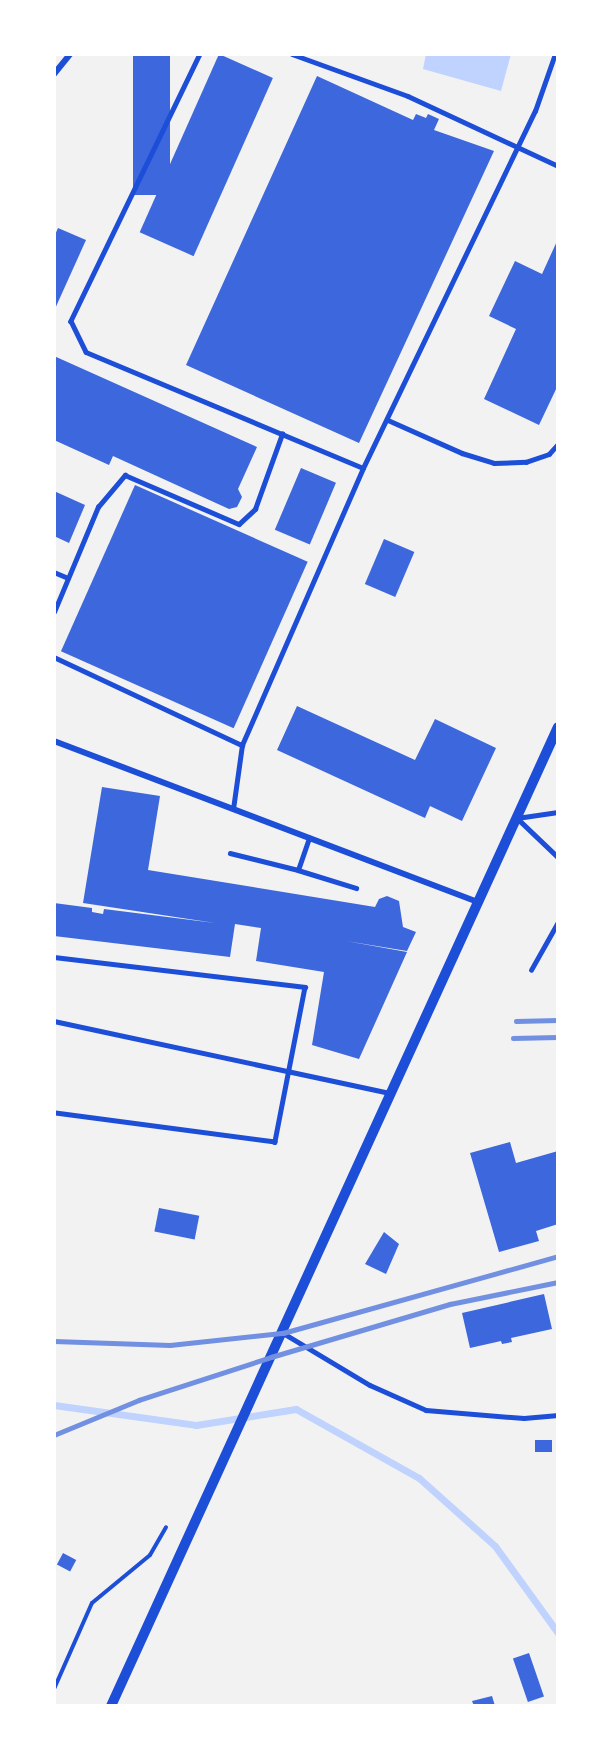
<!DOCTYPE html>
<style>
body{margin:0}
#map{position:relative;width:612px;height:1760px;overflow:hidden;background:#f2f2f2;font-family:"Exo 2",sans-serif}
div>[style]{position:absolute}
.water>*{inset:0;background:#bfd3fe}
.stream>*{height:7px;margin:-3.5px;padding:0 3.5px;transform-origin:3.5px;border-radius:3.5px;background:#bfd3fe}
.building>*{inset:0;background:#3d67dc;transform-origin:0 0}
.path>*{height:4px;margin:-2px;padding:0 2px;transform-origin:2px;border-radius:2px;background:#1d4ed8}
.service>*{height:4.5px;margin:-2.25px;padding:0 2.25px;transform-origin:2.25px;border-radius:2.25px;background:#1d4ed8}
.minor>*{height:6px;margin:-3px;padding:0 3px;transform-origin:3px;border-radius:3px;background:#1d4ed8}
.tertiary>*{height:10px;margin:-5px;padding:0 5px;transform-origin:5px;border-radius:5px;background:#1d4ed8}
.rail>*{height:4.5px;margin:-2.25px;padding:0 2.25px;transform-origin:2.25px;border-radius:2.25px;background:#7290e2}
span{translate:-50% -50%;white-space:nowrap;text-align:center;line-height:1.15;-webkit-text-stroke:4.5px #fff;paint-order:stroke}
.frame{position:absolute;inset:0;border:56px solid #fff;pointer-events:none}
</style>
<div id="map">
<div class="water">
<i style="clip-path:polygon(426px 54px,511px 54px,501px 91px,423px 69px)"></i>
</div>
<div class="stream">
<i style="left:54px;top:1405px;width:143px;rotate:8deg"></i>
<i style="left:196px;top:1425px;width:101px;rotate:-9.1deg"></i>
<i style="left:296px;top:1409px;width:141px;rotate:29.3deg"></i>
<i style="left:419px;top:1478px;width:102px;rotate:41.8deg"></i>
<i style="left:495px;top:1546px;width:107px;rotate:54.1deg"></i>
</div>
<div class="building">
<i style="left:133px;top:54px;width:37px;height:141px"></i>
<i style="left:219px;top:54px;width:59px;height:195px;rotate:24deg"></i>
<i style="clip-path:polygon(317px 76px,413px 120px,416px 114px,426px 118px,428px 114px,439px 119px,434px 130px,494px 151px,359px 443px,186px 365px)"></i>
<i style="clip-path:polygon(58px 228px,86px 240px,54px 311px,54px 237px)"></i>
<i style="clip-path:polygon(558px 239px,558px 385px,539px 425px,484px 399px,516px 329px,489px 316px,515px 261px,542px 274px)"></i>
<i style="clip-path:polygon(54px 356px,257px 447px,238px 489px,242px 497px,237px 507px,229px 509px,113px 456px,109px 465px,54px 440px)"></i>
<i style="left:301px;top:468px;width:38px;height:67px;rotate:23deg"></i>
<i style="left:135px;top:485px;width:189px;height:182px;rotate:24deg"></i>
<i style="clip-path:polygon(54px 491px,85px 505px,69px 543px,54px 536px)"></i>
<i style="left:384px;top:539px;width:33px;height:49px;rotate:23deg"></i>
<i style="clip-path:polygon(297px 706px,415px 760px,435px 719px,496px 748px,462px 821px,430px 806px,425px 818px,277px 750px)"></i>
<i style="clip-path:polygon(102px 787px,160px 796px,148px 870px,375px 907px,379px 899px,387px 896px,399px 901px,403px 927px,416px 932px,407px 951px,346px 941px,407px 952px,359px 1059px,312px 1045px,324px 972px,256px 961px,261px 928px,235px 924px,230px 957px,54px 936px,54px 903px,92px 908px,92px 912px,103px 914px,104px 909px,215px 923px,83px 903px)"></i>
<i style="clip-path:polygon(510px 1142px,516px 1163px,558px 1151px,558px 1224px,536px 1231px,539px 1241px,499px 1252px,470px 1153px)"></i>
<i style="left:159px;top:1208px;width:41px;height:24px;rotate:11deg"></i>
<i style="clip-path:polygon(384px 1232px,399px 1244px,386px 1274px,365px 1264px)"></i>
<i style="clip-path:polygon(544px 1294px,552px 1329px,511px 1338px,512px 1342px,502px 1344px,501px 1341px,470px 1348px,462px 1313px)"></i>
<i style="left:535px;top:1440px;width:17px;height:12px"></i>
<i style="left:63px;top:1553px;width:15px;height:13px;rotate:28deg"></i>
<i style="left:529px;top:1653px;width:46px;height:17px;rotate:71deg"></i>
<i style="clip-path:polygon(492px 1696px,495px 1706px,474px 1706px,472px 1701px)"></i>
</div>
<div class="path">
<i style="left:54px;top:1689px;width:94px;rotate:-66.2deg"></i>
<i style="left:92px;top:1603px;width:75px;rotate:-39.6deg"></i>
<i style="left:150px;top:1555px;width:32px;rotate:-60deg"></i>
</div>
<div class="service">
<i style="left:200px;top:54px;width:297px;rotate:115.8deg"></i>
<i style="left:71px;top:321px;width:34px;rotate:64deg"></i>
<i style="left:86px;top:352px;width:300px;rotate:22.7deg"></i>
<i style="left:292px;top:54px;width:123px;rotate:19.9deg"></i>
<i style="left:408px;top:96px;width:166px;rotate:25deg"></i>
<i style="left:388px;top:420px;width:81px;rotate:24deg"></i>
<i style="left:462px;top:453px;width:34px;rotate:17deg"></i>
<i style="left:494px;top:463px;width:32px;rotate:-2deg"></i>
<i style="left:526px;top:462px;width:24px;rotate:-19deg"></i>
<i style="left:549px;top:454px;width:13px;rotate:-48deg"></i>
<i style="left:54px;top:572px;width:15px;rotate:23deg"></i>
<i style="left:54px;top:612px;width:114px;rotate:-67.3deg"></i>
<i style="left:98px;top:507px;width:42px;rotate:-49.8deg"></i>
<i style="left:125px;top:475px;width:124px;rotate:23.3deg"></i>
<i style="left:239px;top:524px;width:22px;rotate:-43deg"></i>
<i style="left:255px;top:509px;width:80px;rotate:-70.2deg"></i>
<i style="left:54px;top:657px;width:208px;rotate:25.1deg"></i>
<i style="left:233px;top:809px;width:65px;rotate:-82deg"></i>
<i style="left:242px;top:745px;width:302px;rotate:-66.4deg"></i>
<i style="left:363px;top:468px;width:396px;rotate:-64.3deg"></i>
<i style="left:535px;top:111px;width:60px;rotate:-70.7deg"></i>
<i style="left:517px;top:818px;width:57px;rotate:43.6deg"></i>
<i style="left:517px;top:818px;width:41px;rotate:-8.3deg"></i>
<i style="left:230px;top:853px;width:70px;rotate:14deg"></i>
<i style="left:298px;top:870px;width:34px;rotate:-71deg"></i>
<i style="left:298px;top:870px;width:61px;rotate:17.2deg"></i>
<i style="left:54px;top:957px;width:253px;rotate:6.8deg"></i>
<i style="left:305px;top:987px;width:158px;rotate:101deg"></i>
<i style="left:275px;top:1142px;width:223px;rotate:-172.5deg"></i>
<i style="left:531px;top:970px;width:55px;rotate:-60.6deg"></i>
<i style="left:54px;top:1021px;width:343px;rotate:12.1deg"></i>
<i style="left:283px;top:1333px;width:101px;rotate:30.9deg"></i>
<i style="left:370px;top:1385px;width:61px;rotate:24.1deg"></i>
<i style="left:426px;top:1410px;width:98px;rotate:4.7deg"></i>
<i style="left:524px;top:1418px;width:34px;rotate:-5deg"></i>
</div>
<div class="minor">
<i style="left:54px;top:74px;width:26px;rotate:-51deg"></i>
<i style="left:54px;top:741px;width:454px;rotate:20.8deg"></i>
</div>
<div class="tertiary">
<i style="left:111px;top:1706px;width:1076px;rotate:-65.46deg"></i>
</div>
<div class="rail">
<i style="left:516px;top:1021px;width:42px;rotate:-1.4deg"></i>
<i style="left:513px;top:1038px;width:45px;rotate:-1.3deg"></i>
<i style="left:54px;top:1341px;width:116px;rotate:2deg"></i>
<i style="left:170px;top:1345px;width:114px;rotate:-6.1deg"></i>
<i style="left:283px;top:1333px;width:286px;rotate:-15.6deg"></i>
<i style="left:54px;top:1435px;width:92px;rotate:-22.4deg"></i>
<i style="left:139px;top:1400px;width:139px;rotate:-18deg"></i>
<i style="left:271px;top:1357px;width:187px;rotate:-16.5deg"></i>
<i style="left:450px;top:1304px;width:110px;rotate:-11.5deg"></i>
</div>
<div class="frame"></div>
</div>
